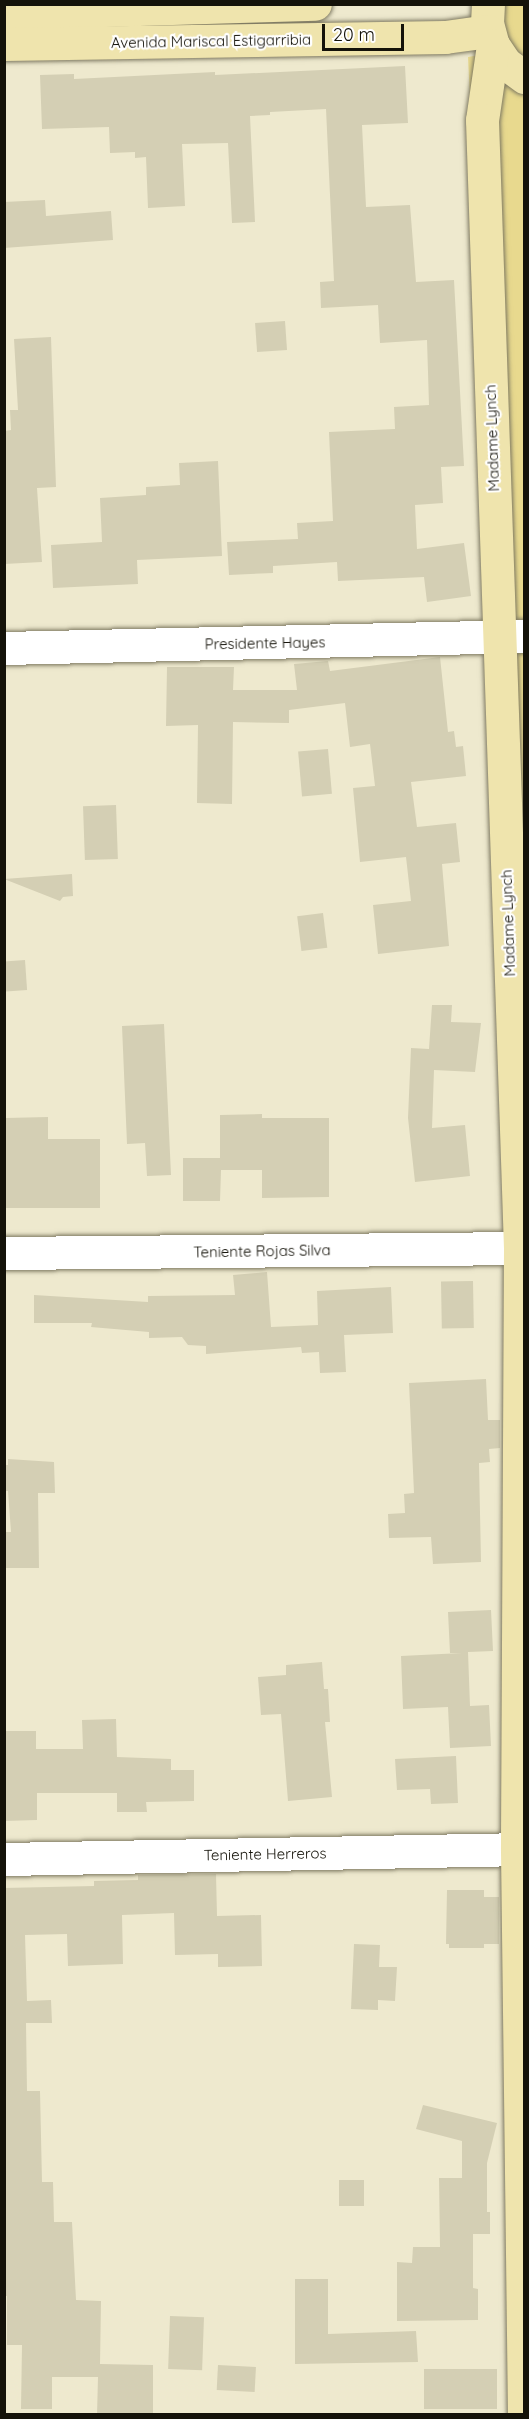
<!DOCTYPE html>
<style>
body{margin:0}
#map{position:relative;width:529px;height:2419px;overflow:hidden;background:#eee9ce;font-family:Quicksand,sans-serif}
div>[style]{position:absolute}
.green>*{inset:0;background:#e8d98e}
.building>*{inset:0;background:#d4cfb4;transform-origin:0 0}
.roads{filter:drop-shadow(0 0 2px #7f7a62) drop-shadow(0 0 2px #7f7a62)}
.minor>*{height:33px;margin:-16.5px;padding:0 16.5px;transform-origin:16.5px;border-radius:16.5px;background:#fff}
.major>*{height:33px;margin:-16.5px;padding:0 16.5px;transform-origin:16.5px;border-radius:16.5px;background:#efe4ad}
span{translate:-50% -50%;white-space:nowrap;text-align:center;line-height:1.15;-webkit-text-stroke:4.5px #fff;paint-order:stroke}
.street-label{font-size:15px;color:#141209}
.frame{position:absolute;inset:0;border:6px solid #141209;pointer-events:none}
.scale{position:absolute;left:322px;top:24px;width:82px;height:27px;box-sizing:border-box;border:3px solid #141209;border-top:0;padding-left:8px;font-size:18px;line-height:21px;white-space:nowrap;color:#141209;-webkit-text-stroke:4px #fff;paint-order:stroke}
</style>
<div id="map">
<div class="green">
<i style="clip-path:polygon(502px 5px,524px 5px,524px 61px,507px 43px)"></i>
<i style="clip-path:polygon(486px 54px,524px 85px,524px 941px,495px 617px,468px 57px)"></i>
</div>
<div class="building">
<i style="clip-path:polygon(405px 66px,408px 123px,362px 125px,366px 207px,410px 205px,416px 282px,454px 280px,464px 466px,441px 467px,443px 503px,415px 505px,417px 549px,464px 543px,471px 596px,427px 602px,424px 577px,338px 581px,337px 562px,273px 566px,273px 573px,229px 575px,227px 542px,298px 539px,297px 523px,333px 521px,329px 432px,395px 429px,394px 407px,429px 405px,427px 340px,380px 343px,378px 305px,321px 308px,320px 282px,334px 281px,326px 109px,270px 112px,270px 115px,250px 116px,255px 222px,232px 223px,228px 143px,182px 144px,185px 206px,148px 208px,146px 157px,135px 158px,135px 152px,110px 153px,109px 127px,42px 129px,40px 75px,74px 74px,74px 79px,215px 72px,215px 75px)"></i>
<i style="clip-path:polygon(45px 200px,46px 216px,111px 211px,113px 240px,4px 248px,4px 202px)"></i>
<i style="left:285px;top:321px;width:29px;height:30px;rotate:86deg"></i>
<i style="clip-path:polygon(51px 337px,56px 487px,37px 488px,42px 562px,4px 564px,4px 431px,11px 430px,10px 410px,18px 410px,14px 339px)"></i>
<i style="clip-path:polygon(218px 461px,222px 556px,137px 560px,138px 584px,53px 588px,51px 545px,102px 542px,100px 498px,146px 495px,146px 487px,180px 485px,179px 463px)"></i>
<i style="clip-path:polygon(440px 657px,448px 732px,454px 731px,456px 747px,463px 746px,466px 776px,411px 782px,417px 827px,456px 823px,460px 862px,442px 864px,449px 946px,378px 954px,373px 905px,411px 901px,406px 857px,360px 862px,353px 788px,375px 786px,370px 744px,350px 747px,345px 703px,289px 710px,289px 723px,233px 722px,232px 804px,197px 803px,198px 725px,166px 726px,167px 667px,234px 667px,233px 690px,297px 690px,294px 664px,328px 661px,330px 671px)"></i>
<i style="left:328px;top:749px;width:45px;height:30px;rotate:85deg"></i>
<i style="left:116px;top:805px;width:54px;height:33px;rotate:88deg"></i>
<i style="clip-path:polygon(72px 874px,73px 896px,63px 897px,60px 901px,4px 879px)"></i>
<i style="left:323px;top:913px;width:35px;height:26px;rotate:83deg"></i>
<i style="left:25px;top:960px;width:30px;height:21px;rotate:86deg"></i>
<i style="clip-path:polygon(432px 1005px,452px 1005px,451px 1022px,481px 1023px,475px 1072px,434px 1070px,432px 1128px,465px 1125px,470px 1176px,415px 1182px,408px 1118px,411px 1048px,429px 1049px)"></i>
<i style="clip-path:polygon(164px 1024px,171px 1175px,147px 1176px,145px 1143px,127px 1144px,122px 1026px)"></i>
<i style="clip-path:polygon(262px 1114px,262px 1118px,329px 1118px,329px 1197px,262px 1198px,262px 1170px,221px 1170px,220px 1201px,183px 1201px,183px 1158px,220px 1158px,220px 1115px)"></i>
<i style="clip-path:polygon(48px 1117px,48px 1139px,100px 1139px,100px 1208px,6px 1208px,6px 1118px)"></i>
<i style="clip-path:polygon(267px 1272px,271px 1327px,318px 1325px,317px 1291px,391px 1287px,393px 1333px,344px 1335px,346px 1372px,320px 1373px,319px 1352px,302px 1353px,301px 1347px,206px 1354px,206px 1346px,188px 1345px,182px 1337px,149px 1338px,149px 1332px,91px 1327px,92px 1323px,34px 1323px,34px 1295px,148px 1302px,148px 1296px,235px 1295px,233px 1275px)"></i>
<i style="left:473px;top:1281px;width:47px;height:32px;rotate:89deg"></i>
<i style="clip-path:polygon(486px 1379px,488px 1420px,500px 1420px,500px 1448px,489px 1449px,490px 1462px,479px 1463px,481px 1562px,433px 1564px,431px 1537px,389px 1538px,388px 1514px,405px 1513px,404px 1494px,414px 1493px,409px 1383px)"></i>
<i style="clip-path:polygon(8px 1459px,54px 1462px,55px 1493px,38px 1493px,39px 1568px,4px 1568px,4px 1532px,11px 1532px,8px 1491px,4px 1491px,4px 1465px,8px 1465px)"></i>
<i style="clip-path:polygon(491px 1610px,493px 1651px,468px 1652px,470px 1706px,489px 1705px,491px 1746px,450px 1748px,448px 1707px,403px 1709px,401px 1656px,462px 1653px,450px 1653px,448px 1612px)"></i>
<i style="clip-path:polygon(322px 1662px,324px 1689px,328px 1689px,330px 1722px,325px 1722px,332px 1797px,288px 1801px,281px 1714px,261px 1715px,258px 1677px,286px 1675px,286px 1665px)"></i>
<i style="clip-path:polygon(116px 1719px,117px 1757px,171px 1759px,171px 1770px,194px 1770px,194px 1801px,146px 1802px,147px 1812px,117px 1812px,117px 1793px,37px 1793px,37px 1820px,4px 1821px,4px 1731px,36px 1731px,36px 1749px,83px 1749px,82px 1720px)"></i>
<i style="clip-path:polygon(456px 1756px,458px 1803px,431px 1804px,430px 1789px,397px 1790px,395px 1759px)"></i>
<i style="clip-path:polygon(216px 1874px,217px 1916px,261px 1915px,262px 1966px,218px 1967px,218px 1954px,175px 1955px,174px 1913px,122px 1915px,123px 1964px,68px 1966px,67px 1934px,25px 1935px,27px 2001px,51px 2000px,52px 2023px,26px 2023px,27px 2091px,40px 2091px,42px 2182px,53px 2182px,54px 2222px,72px 2222px,76px 2300px,101px 2301px,100px 2364px,153px 2365px,153px 2415px,97px 2415px,98px 2377px,52px 2377px,52px 2409px,21px 2409px,22px 2345px,7px 2345px,7px 2296px,4px 2296px,4px 1888px,94px 1886px,94px 1881px,138px 1880px,138px 1875px)"></i>
<i style="clip-path:polygon(447px 1890px,484px 1890px,484px 1897px,499px 1897px,499px 1944px,484px 1944px,484px 1948px,449px 1948px,449px 1944px,446px 1944px)"></i>
<i style="clip-path:polygon(354px 1944px,380px 1945px,379px 1967px,397px 1967px,395px 2001px,378px 2000px,378px 2010px,351px 2009px)"></i>
<i style="clip-path:polygon(423px 2105px,497px 2123px,487px 2163px,487px 2212px,490px 2212px,490px 2234px,473px 2234px,473px 2288px,478px 2289px,478px 2320px,397px 2321px,397px 2262px,412px 2263px,413px 2247px,440px 2247px,439px 2178px,462px 2178px,462px 2141px,416px 2129px)"></i>
<i style="left:339px;top:2180px;width:25px;height:26px"></i>
<i style="clip-path:polygon(295px 2279px,328px 2279px,328px 2334px,416px 2331px,418px 2362px,295px 2364px)"></i>
<i style="left:170px;top:2316px;width:34px;height:53px;rotate:2deg"></i>
<i style="left:218px;top:2365px;width:38px;height:25px;rotate:3deg"></i>
<i style="left:497px;top:2369px;width:40px;height:73px;rotate:90deg"></i>
</div>
<div class="roads">
<div class="minor">
<i style="left:4px;top:648px;width:520px;rotate:-1.32deg"></i>
<i style="left:4px;top:1253px;width:520px;rotate:-0.55deg"></i>
<i style="left:4px;top:1859px;width:520px;rotate:-1.1deg"></i>
</div>
<div class="major">
<i style="left:488px;top:4px;width:19px;rotate:93deg"></i>
<i style="left:487px;top:23px;width:23px;rotate:75deg"></i>
<i style="left:493px;top:45px;width:22px;rotate:56deg"></i>
<i style="left:505px;top:63px;width:24px;rotate:36deg"></i>
<i style="left:4px;top:13px;width:311px;rotate:-1.7deg"></i>
<i style="left:4px;top:44px;width:441px;rotate:-0.9deg"></i>
<i style="left:445px;top:37px;width:43px;rotate:-7.9deg"></i>
<i style="left:493px;top:45px;width:76px;rotate:98.3deg"></i>
<i style="left:482px;top:120px;width:1129px;rotate:88.07deg"></i>
<i style="left:520px;top:1248px;width:602px;rotate:90.29deg"></i>
<i style="left:517px;top:1850px;width:564px;rotate:89.29deg"></i>
</div>
</div>
<div class="street-label">
<span style="left:211px;top:41px;rotate:-1deg">Avenida Mariscal Estigarribia</span>
<span style="left:492px;top:438px;rotate:-92deg">Madame Lynch</span>
<span style="left:265px;top:643px;rotate:-1deg">Presidente Hayes</span>
<span style="left:508px;top:923px;rotate:-92deg">Madame Lynch</span>
<span style="left:262px;top:1251px;rotate:-1deg">Teniente Rojas Silva</span>
<span style="left:265px;top:1854px;rotate:-1deg">Teniente Herreros</span>
</div>
<div class="frame"></div>
<div class="scale">20 m</div>
</div>
